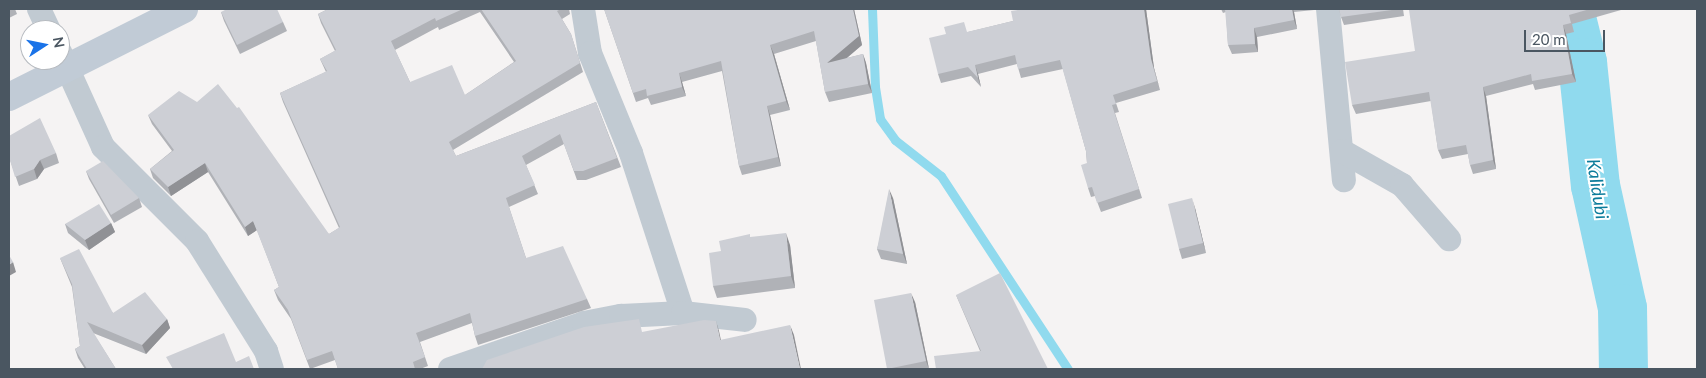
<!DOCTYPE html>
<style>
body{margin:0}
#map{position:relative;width:1706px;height:378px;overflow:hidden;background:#f5f3f3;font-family:Lato,sans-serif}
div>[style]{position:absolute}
.stream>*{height:9px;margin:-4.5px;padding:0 4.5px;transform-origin:4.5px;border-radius:4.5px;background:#90daee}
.river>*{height:49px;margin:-24.5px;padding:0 24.5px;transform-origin:24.5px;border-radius:24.5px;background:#90daee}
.street>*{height:24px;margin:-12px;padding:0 12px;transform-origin:12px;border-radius:12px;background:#c1cad2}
.secondary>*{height:28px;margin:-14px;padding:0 14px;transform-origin:14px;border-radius:14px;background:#c1cbd6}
.wall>*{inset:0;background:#b0b2b7}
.shaded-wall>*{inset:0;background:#909195}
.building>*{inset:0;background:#cdcfd5}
span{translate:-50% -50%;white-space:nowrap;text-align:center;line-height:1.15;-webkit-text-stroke:4px #fff;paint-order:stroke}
.water-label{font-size:18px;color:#0c7c9b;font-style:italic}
.frame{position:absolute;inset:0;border:10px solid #4a5661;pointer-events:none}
.north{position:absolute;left:20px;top:20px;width:50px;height:50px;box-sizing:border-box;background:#fff;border:1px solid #b7bbc0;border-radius:50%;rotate:79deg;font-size:14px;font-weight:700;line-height:20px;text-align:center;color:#4a5661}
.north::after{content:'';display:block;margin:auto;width:18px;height:22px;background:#1a73e8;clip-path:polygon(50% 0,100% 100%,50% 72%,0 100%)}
.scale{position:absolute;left:1524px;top:30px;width:81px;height:22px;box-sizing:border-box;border:2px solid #4a5661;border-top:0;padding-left:6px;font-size:15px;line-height:18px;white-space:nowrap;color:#4a5661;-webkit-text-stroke:4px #fff;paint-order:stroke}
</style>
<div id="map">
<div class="stream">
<i style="left:872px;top:9px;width:78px;rotate:87.8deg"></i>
<i style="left:875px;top:87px;width:32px;rotate:81deg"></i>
<i style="left:880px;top:119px;width:26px;rotate:54deg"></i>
<i style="left:895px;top:140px;width:58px;rotate:38deg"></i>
<i style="left:941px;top:176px;width:231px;rotate:56.7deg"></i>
</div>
<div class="river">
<i style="left:1569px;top:9px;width:55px;rotate:76.2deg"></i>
<i style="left:1582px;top:62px;width:124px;rotate:84deg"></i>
<i style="left:1595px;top:185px;width:126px;rotate:77.6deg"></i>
<i style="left:1622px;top:308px;width:61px;rotate:89.1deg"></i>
</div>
<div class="street">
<i style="left:39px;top:9px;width:23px;rotate:65deg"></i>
<i style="left:583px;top:9px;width:45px;rotate:81deg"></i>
<i style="left:590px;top:53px;width:108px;rotate:67.7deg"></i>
<i style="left:631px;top:153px;width:168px;rotate:72deg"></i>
<i style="left:1328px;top:9px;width:172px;rotate:84.7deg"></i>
<i style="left:60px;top:52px;width:104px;rotate:65.6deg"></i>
<i style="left:103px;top:147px;width:133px;rotate:45deg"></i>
<i style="left:197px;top:241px;width:130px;rotate:57.9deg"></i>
<i style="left:266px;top:351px;width:19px;rotate:72deg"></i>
<i style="left:1342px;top:151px;width:69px;rotate:29.5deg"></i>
<i style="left:1402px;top:185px;width:72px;rotate:49deg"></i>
<i style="left:450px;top:369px;width:142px;rotate:-18.9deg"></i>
<i style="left:584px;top:323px;width:38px;rotate:-11deg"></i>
<i style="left:621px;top:316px;width:62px;rotate:-2.8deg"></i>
<i style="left:683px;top:313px;width:62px;rotate:6.4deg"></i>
</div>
<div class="secondary">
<i style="left:9px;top:97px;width:196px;rotate:-26.7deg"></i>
</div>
<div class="wall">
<i style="clip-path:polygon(9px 9px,15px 9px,17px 14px,9px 18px)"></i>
<i style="clip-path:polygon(evenodd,328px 9px,569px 9px,570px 14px,562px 19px,571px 34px,583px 72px,453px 150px,456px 156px,596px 102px,621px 167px,586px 180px,577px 180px,564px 144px,526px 165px,538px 194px,509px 207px,526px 258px,587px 299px,591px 308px,478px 345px,475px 336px,472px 323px,420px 342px,428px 366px,420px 369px,338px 369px,335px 360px,310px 369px,291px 319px,278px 300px,274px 290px,279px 287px,257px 230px,248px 236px,208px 172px,171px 196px,153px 178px,150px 169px,172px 151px,152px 124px,148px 115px,329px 234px,339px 228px,283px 102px,280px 93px,326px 72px,320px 59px,335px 51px,321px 23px,318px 14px,328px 9px,480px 12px,514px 62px,465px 95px,410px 82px,395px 50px,438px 27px,439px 30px,480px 12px)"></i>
<i style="clip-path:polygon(604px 9px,854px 9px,862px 45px,847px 58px,863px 54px,866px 63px,872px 93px,829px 102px,825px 92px,816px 41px,774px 54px,790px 110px,770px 115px,781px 166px,742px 175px,739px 166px,722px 71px,682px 82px,686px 96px,651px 105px,648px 98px,636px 102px)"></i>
<i style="clip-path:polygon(1022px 9px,1146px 9px,1154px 68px,1160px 90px,1116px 103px,1119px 112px,1115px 113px,1142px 198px,1101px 212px,1095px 196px,1091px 197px,1088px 188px,1087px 163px,1086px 151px,1063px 69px,1021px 78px,1017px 64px,978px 74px,981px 87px,971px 76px,941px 83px,938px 74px,968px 32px,1013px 21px)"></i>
<i style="clip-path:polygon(1221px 9px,1315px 9px,1314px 10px,1294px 12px,1297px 29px,1257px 37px,1258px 52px,1232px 54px,1228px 45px,1226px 12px,1223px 13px)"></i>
<i style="clip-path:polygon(1339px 9px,1403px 9px,1404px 16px,1344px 25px,1341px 17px)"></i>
<i style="clip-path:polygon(1423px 9px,1621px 9px,1621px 10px,1572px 24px,1574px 32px,1566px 34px,1576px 82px,1535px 90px,1533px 84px,1486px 96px,1496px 169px,1473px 174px,1470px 165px,1468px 154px,1442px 159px,1438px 150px,1431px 101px,1356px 114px,1352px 105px,1415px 51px)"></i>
<i style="clip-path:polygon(221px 12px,283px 22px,287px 31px,240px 54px,224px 21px)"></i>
<i style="clip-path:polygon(56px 153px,59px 163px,44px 169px,37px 179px,19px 186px,9px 157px)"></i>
<i style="clip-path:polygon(86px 171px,139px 198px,142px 207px,114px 223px,89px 179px)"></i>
<i style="clip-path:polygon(893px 198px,907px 264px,881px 259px,877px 249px)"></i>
<i style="clip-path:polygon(1195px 208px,1206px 253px,1182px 259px,1179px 249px)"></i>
<i style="clip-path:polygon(111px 223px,115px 232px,89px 250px,68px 233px,65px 224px)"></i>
<i style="clip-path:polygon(751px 237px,790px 245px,795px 288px,717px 298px,713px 286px,721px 251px)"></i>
<i style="clip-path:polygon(60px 258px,113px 313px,167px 319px,170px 328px,146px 354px,93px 333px,116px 369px,85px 369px,78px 358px,75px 349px,80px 346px,72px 287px)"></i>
<i style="clip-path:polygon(956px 295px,1048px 369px,980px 351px)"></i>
<i style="clip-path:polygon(915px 302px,929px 369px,887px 369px)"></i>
</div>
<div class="shaded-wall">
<i style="clip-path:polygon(853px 9px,854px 9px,862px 45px,830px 72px,827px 63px)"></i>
<i style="clip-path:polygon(1144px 9px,1146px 9px,1154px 68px,1160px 90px,1151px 59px)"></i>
<i style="clip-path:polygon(1292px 9px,1293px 9px,1294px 12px,1297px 29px,1294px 20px)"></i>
<i style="clip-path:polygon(1563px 25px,1566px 34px,1576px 82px,1572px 74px)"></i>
<i style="clip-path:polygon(1254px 28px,1257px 37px,1258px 52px,1255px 44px)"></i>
<i style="clip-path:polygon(770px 45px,774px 54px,790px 110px,786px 101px)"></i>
<i style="clip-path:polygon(863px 54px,866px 63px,872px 93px,868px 84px)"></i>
<i style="clip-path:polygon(975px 65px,978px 74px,981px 87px,978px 78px)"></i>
<i style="clip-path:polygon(679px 73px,682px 82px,686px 96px,682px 87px)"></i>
<i style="clip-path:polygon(1483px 87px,1486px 96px,1496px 169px,1493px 160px)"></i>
<i style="clip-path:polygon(767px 106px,770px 115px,781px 166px,778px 157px)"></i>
<i style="clip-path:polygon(40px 160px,44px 169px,37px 179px,34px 169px)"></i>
<i style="clip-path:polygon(205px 163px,208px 172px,171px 196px,168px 187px)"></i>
<i style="clip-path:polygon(889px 189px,893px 198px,907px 264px,903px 254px)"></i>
<i style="clip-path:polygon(1192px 198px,1195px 208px,1206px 253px,1203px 243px)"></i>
<i style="clip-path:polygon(253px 221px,257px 230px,248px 236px,245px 227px)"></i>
<i style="clip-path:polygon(111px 223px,115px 232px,89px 250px,85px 240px)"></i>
<i style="clip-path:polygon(786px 233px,790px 245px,795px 288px,791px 276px)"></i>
<i style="clip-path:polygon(13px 262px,16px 272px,9px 276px,9px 265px)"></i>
<i style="clip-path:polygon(911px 293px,915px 302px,929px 369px,926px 361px)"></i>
<i style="clip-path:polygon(167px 319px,170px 328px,146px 354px,142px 345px)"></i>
<i style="clip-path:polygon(716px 321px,719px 331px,723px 350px,720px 340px)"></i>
<i style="clip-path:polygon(790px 325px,794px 335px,801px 369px,800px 369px)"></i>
</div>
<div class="building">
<i style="clip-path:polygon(227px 9px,277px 9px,283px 22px,237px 45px,221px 12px)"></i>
<i style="clip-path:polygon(328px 9px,463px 9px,436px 21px,435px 18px,391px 41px,410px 82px,452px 65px,465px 95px,516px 61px,481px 9px,561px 9px,557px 11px,571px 34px,580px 63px,449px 142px,456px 156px,596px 102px,617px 158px,583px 171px,574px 171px,560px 134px,522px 156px,535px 185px,506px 198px,526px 258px,563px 246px,587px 299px,475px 336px,470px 313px,416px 333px,425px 357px,413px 362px,415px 369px,338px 369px,332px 351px,307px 360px,288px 310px,274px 290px,279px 287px,253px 221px,245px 227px,205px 163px,168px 187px,150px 169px,174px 150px,148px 115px,179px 91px,197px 102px,218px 84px,237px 108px,239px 107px,329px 234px,340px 227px,280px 93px,327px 71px,320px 59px,336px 50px,318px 14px)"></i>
<i style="clip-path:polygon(604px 9px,853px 9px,859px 36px,827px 63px,863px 54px,868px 84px,825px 92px,814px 31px,770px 45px,786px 101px,767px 106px,778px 157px,739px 166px,721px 61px,679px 73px,682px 87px,647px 96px,646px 89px,633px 93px)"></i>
<i style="clip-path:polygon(1025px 9px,1144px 9px,1151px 59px,1157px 81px,1113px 95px,1116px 104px,1112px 105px,1139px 189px,1097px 203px,1092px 187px,1088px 188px,1081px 165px,1087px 163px,1086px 151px,1060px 60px,1018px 69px,1015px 55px,975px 65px,978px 78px,968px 67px,938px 74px,929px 38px,946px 34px,944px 27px,964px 22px,967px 32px,1013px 21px,1011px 11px)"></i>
<i style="clip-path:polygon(1225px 9px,1292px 9px,1294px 20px,1254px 28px,1255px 44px,1228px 45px)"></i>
<i style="clip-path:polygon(1339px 9px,1399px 9px,1341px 17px)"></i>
<i style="clip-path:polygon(1423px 9px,1590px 9px,1569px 15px,1571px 23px,1563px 25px,1572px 74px,1532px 81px,1531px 74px,1483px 87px,1493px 160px,1470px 165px,1466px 145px,1438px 150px,1429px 92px,1352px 105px,1345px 62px,1415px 51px,1409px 10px)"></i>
<i style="clip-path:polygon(40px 118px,56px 153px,40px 160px,34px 169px,15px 177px,9px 157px,9px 136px)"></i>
<i style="clip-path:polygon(103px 161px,139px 198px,111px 215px,86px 171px)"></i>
<i style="clip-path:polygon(889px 189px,903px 254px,877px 249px)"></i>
<i style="clip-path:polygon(1192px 198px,1203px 243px,1179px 249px,1168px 204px)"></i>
<i style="clip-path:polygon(99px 204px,111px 223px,85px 240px,65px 224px)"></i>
<i style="clip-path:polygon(786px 233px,791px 276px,713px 286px,709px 253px,721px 251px,719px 241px,750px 234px,750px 237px)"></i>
<i style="clip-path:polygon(79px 249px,113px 313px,145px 292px,167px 319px,142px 345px,87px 322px,116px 369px,87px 369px,75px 349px,80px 346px,72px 284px,60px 258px)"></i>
<i style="clip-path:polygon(9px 255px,13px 262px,9px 265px)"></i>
<i style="clip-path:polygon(1000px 273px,1048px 369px,936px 369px,934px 356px,981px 351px,956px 295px)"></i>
<i style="clip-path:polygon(911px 293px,926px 361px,887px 369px,874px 300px)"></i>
<i style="clip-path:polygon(639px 319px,642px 332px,704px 320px,716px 321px,720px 340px,790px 325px,800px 369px,482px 369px,487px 360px,584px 327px)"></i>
<i style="clip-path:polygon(224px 333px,236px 362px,249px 356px,254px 369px,173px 369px,166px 357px)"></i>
</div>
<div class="water-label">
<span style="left:1598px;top:189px;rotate:81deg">Kalidubi</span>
</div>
<div class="frame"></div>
<div class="north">N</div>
<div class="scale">20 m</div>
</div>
